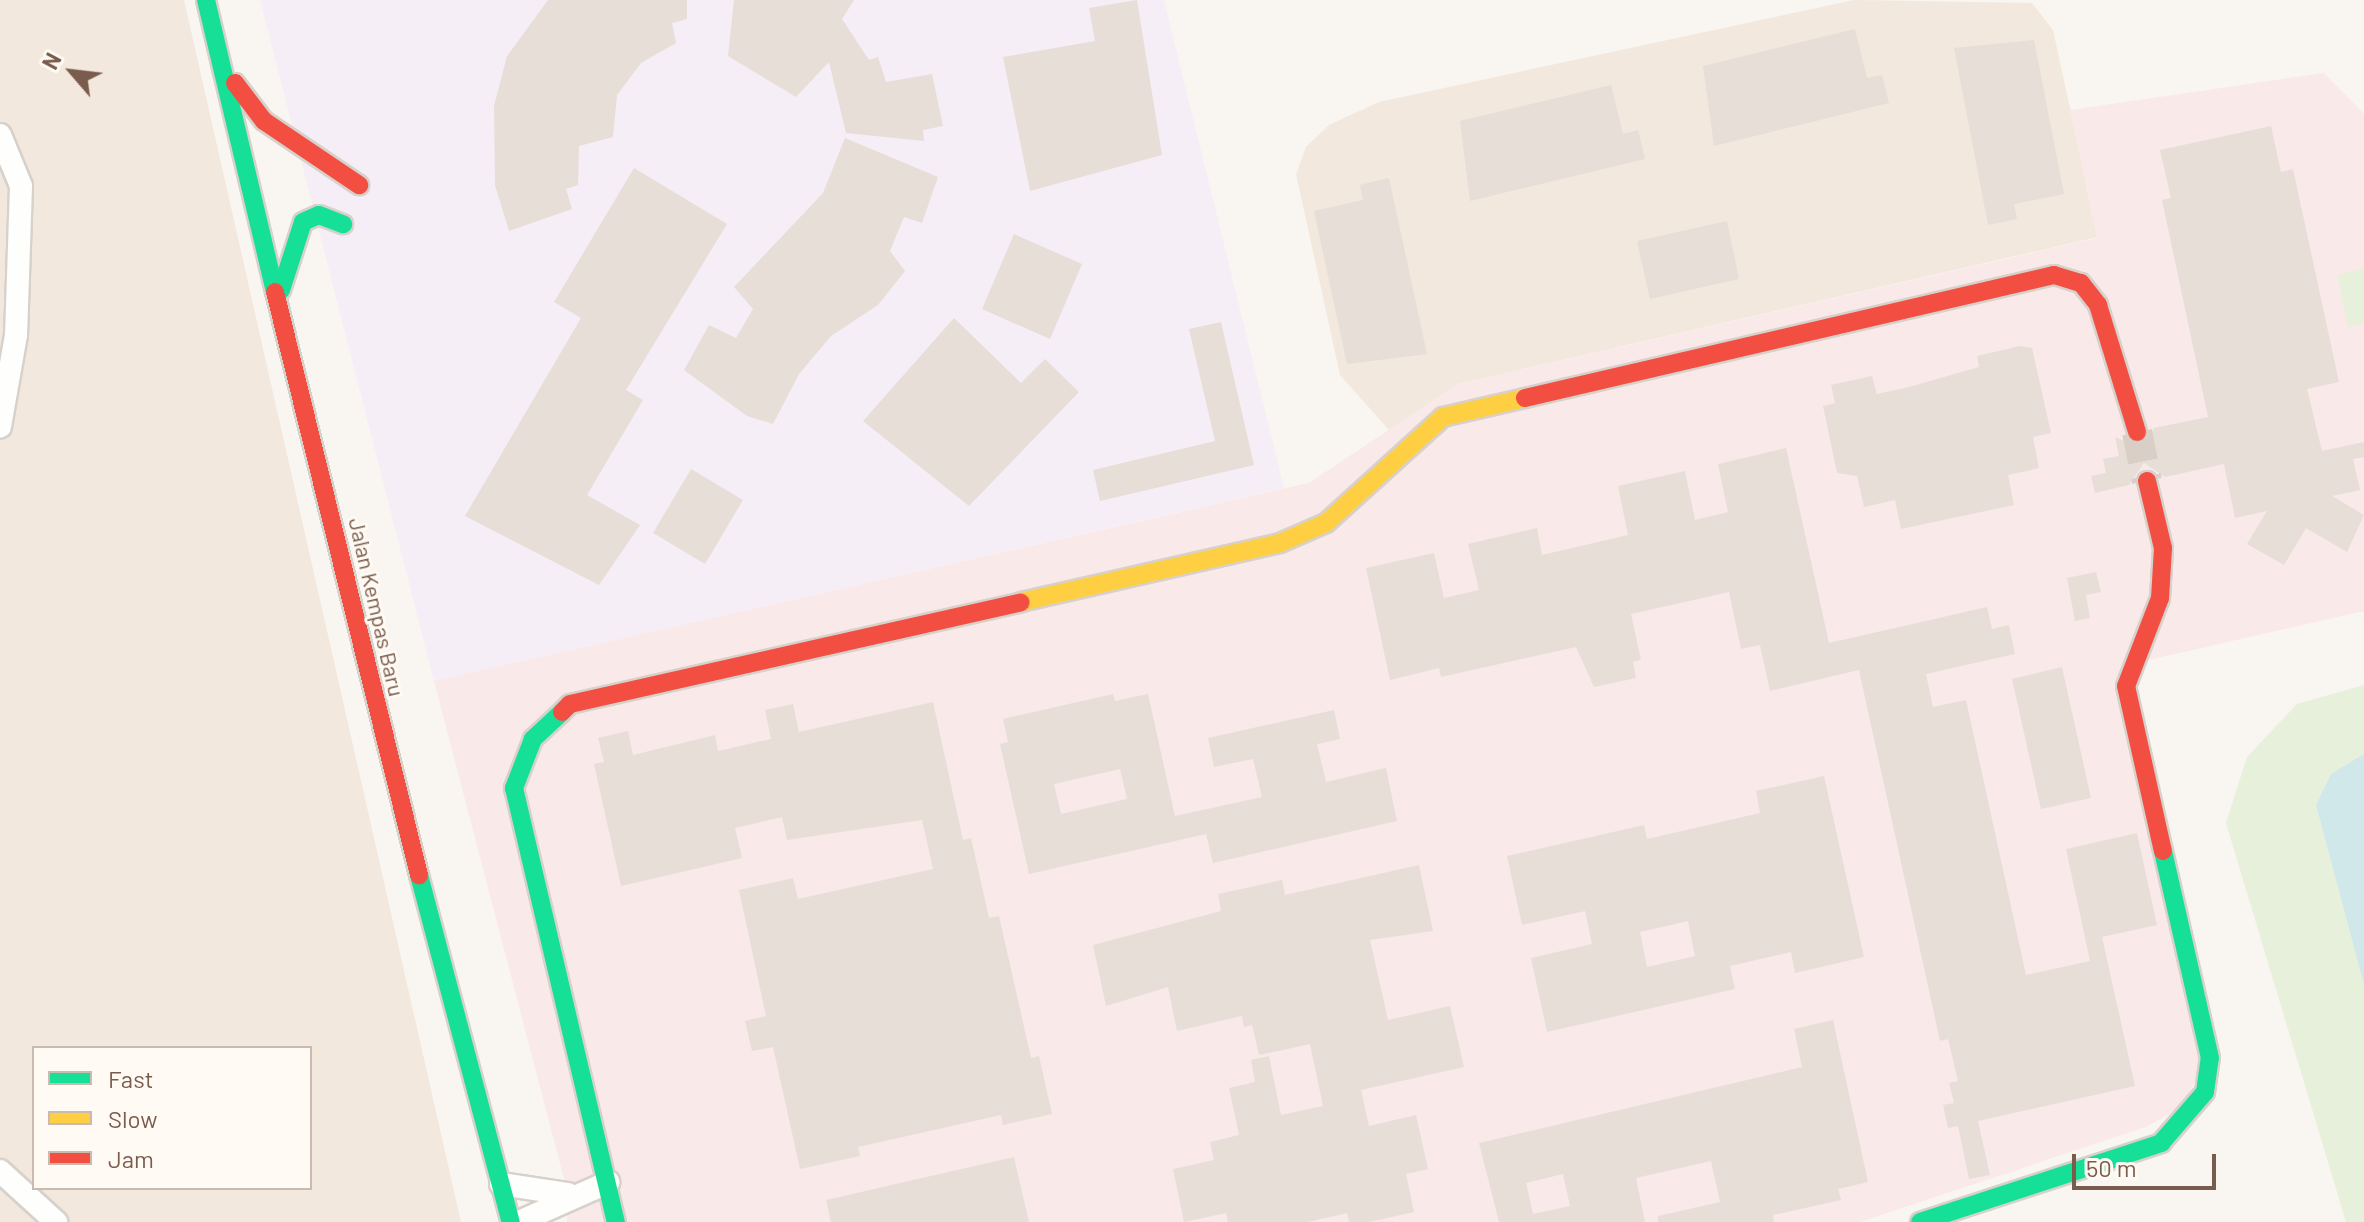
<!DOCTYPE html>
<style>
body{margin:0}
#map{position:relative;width:2364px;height:1222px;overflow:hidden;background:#f9f5f0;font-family:Barlow,sans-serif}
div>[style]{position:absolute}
.residential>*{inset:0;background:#f2e8de}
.education>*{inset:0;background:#f6eef6}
.medical>*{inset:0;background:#fae9e9}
.green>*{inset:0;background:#e7f0db}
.water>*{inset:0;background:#d0e8ea}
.building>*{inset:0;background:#e6ded7}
.secondary-tunnel>*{height:30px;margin-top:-15px;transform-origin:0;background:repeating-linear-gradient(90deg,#d9cfc7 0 30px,transparent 0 45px)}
.roads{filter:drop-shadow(2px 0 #d7d1cb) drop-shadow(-2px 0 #d7d1cb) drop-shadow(0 2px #d7d1cb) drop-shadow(0 -2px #d7d1cb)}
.street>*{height:22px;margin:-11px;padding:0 11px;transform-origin:11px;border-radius:11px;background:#fefefd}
.fast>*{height:18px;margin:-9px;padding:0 9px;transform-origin:9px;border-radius:9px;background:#16e098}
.slow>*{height:18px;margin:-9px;padding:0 9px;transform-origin:9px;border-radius:9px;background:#ffcf43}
.jam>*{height:18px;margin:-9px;padding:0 9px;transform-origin:9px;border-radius:9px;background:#f24e42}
span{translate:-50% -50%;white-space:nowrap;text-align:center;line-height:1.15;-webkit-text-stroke:6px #fffaf3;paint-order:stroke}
.street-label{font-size:22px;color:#7a5c4d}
.legend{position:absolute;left:32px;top:1046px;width:280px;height:144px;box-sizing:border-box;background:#fffaf3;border:2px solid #cabbb1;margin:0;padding:10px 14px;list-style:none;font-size:24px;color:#7a5c4d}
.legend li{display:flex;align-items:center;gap:16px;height:40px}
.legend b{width:40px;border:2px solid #cabbb1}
.north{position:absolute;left:32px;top:32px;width:80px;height:80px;-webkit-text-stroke:6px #fffaf3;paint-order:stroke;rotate:298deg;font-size:22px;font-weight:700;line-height:32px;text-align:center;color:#7a5c4d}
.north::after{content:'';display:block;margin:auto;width:28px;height:36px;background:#7a5c4d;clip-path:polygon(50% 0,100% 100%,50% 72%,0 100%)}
.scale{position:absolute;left:2072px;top:1154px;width:144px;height:36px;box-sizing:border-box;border:4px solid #7a5c4d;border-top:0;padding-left:10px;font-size:24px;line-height:28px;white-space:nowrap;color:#7a5c4d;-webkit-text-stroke:6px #fffaf3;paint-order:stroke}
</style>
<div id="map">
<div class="residential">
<i style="clip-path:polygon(evenodd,0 0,184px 0,461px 1222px,0 1222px,0 0,34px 1048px,310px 1048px,310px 1188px,34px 1188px,34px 1048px)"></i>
<i style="clip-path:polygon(1854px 0,2032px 3px,2053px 30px,2098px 237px,1458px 384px,1389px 430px,1340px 375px,1296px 174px,1306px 147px,1329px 125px,1379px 102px)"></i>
</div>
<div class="education">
<i style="clip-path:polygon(260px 0,1164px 0,1284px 488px,434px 681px)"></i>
</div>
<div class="medical">
<i style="clip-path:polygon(2324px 73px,2364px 114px,2364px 611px,2131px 664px,2203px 1066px,2181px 1108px,2146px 1127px,1860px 1222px,567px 1222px,568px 1194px,434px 681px,1309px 483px,1458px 384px,2097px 238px,2070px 110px)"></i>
</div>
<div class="green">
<i style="clip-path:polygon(2364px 268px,2364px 323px,2348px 327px,2337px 275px)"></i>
<i style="clip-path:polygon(2364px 685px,2364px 754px,2316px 805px,2364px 985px,2364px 1222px,2346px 1222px,2226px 823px,2247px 757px,2297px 704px)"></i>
</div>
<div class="water">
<i style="clip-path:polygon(2364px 754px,2364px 985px,2316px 805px,2331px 774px)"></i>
</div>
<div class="building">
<i style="clip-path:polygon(548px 0,687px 0,687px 19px,672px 23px,676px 43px,641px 63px,617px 95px,613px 137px,579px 146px,578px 185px,566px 189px,572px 209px,509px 231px,495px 185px,494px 106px,507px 56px)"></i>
<i style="clip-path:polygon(734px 0,854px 0,842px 19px,869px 60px,878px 57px,886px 82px,932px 74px,943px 126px,923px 130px,924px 141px,846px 133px,829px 62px,796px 97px,728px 56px)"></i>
<i style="clip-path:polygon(1137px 0,1162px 155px,1030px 191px,1003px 57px,1095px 41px,1089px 8px)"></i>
<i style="clip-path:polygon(1855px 29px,1867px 78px,1882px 75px,1889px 103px,1714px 146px,1703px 66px)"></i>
<i style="clip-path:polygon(2034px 40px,2064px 194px,2014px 204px,2017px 219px,1988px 225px,1954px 48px)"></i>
<i style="clip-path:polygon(1611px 85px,1623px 134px,1638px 130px,1645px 159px,1470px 201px,1460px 121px)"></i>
<i style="clip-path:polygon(2271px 126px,2281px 172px,2293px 169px,2339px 382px,2307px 389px,2322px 451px,2364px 442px,2364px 457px,2353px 459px,2360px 490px,2332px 496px,2364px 515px,2347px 552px,2306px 528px,2284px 565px,2247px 544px,2267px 511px,2235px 518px,2224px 464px,2165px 477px,2144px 463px,2129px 485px,2095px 493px,2091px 476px,2106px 473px,2103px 459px,2119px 456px,2115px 437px,2142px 449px,2154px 428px,2208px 417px,2162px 200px,2171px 198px,2160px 150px)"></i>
<i style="clip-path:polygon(845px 138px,938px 177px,922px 223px,904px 217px,890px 251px,905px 271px,878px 305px,831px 336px,799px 374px,773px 424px,747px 416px,684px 370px,709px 325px,736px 338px,753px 309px,734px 287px,823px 193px)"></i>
<i style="clip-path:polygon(634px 168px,727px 224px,626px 390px,643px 400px,587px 495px,640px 525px,599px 585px,465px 516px,581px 318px,554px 302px)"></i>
<i style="clip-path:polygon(1389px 178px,1427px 354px,1347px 364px,1314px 211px,1363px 200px,1360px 185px)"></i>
<i style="clip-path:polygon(1727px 221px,1739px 279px,1650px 299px,1637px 241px)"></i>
<i style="clip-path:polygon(1014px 234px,1082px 264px,1050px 339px,982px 309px)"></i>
<i style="clip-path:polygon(954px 318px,1021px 383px,1045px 359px,1079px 392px,969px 506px,863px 421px)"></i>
<i style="clip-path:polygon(1221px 322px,1254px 465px,1100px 501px,1093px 470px,1215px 441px,1189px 329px)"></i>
<i style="clip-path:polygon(2020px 346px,2032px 348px,2051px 433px,2033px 437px,2039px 468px,2008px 475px,2014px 505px,1901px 529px,1895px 500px,1864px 507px,1857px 476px,1837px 473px,1823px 406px,1835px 403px,1831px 385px,1872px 376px,1877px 394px,1909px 387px,1979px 367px,1977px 356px)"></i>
<i style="clip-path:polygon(1786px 448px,1829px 643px,1987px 607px,1992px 629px,2009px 625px,2015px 654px,1926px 674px,1933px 707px,1966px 700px,2026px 975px,2090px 961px,2066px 849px,2137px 833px,2157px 925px,2102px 937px,2135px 1086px,1978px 1121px,1990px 1175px,1969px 1179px,1958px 1126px,1948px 1128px,1943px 1105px,1954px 1103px,1949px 1083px,1958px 1081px,1948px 1039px,1940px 1041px,1859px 670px,1770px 691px,1760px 645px,1741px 649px,1729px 592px,1631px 614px,1641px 660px,1633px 662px,1636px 678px,1594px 687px,1576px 647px,1441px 677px,1439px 668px,1390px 680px,1366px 568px,1434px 553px,1444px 598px,1479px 590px,1468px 544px,1537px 528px,1542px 555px,1628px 535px,1618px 486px,1685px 471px,1695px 520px,1728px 512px,1718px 464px)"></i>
<i style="clip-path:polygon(691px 469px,743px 500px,705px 564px,653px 533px)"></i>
<i style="clip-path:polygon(2096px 572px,2101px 592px,2086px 595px,2090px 618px,2075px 621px,2067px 578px)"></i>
<i style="clip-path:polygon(2062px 667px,2091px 798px,2041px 809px,2012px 679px)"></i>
<i style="clip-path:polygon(evenodd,1113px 694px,1115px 701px,1148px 694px,1175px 816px,1262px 797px,1253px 759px,1214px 767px,1208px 738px,1334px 710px,1340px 739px,1317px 744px,1326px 782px,1386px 768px,1397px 821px,1213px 863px,1206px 834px,1029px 874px,1000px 744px,1008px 742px,1003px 719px,1113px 694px,1120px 769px,1127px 799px,1061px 814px,1054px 784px,1120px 769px)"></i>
<i style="clip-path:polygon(933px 702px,963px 840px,971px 838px,989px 918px,999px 916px,1031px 1058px,1039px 1056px,1052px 1114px,1003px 1125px,1001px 1115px,858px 1147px,860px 1156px,800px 1169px,773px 1047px,752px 1051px,745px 1021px,766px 1016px,739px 890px,793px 878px,798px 899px,933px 869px,922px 820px,787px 840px,782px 817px,735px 828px,742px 858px,621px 886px,594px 764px,604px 762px,598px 738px,628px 731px,633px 755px,715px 735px,718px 751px,771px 739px,765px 710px,793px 704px,799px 732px)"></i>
<i style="clip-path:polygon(evenodd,1824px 776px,1864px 957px,1795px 973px,1791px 952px,1730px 966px,1735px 989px,1547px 1032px,1531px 958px,1592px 944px,1585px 911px,1522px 925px,1507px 856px,1644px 825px,1647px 839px,1760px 813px,1756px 791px,1824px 776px,1688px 921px,1695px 956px,1647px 967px,1640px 932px,1688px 921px)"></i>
<i style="clip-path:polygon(1419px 865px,1433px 931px,1370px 940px,1388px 1020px,1450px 1006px,1464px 1067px,1361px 1090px,1369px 1126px,1416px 1115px,1428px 1169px,1406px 1174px,1414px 1212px,1369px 1222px,1349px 1222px,1347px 1213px,1308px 1222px,1228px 1222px,1226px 1213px,1184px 1222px,1173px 1169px,1214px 1160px,1210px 1142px,1239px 1135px,1229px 1088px,1255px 1082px,1251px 1060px,1269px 1056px,1281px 1115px,1323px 1106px,1310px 1044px,1259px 1055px,1252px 1025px,1244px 1027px,1242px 1016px,1177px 1031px,1168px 987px,1106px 1006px,1093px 945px,1221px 911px,1218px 894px,1282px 880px,1285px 895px)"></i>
<i style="clip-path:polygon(evenodd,1833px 1020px,1868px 1182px,1838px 1189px,1841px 1200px,1773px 1215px,1774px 1222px,1658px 1222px,1658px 1216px,1720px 1202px,1711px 1161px,1636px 1178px,1645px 1222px,1499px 1222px,1479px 1143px,1802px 1067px,1794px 1029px,1833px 1020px,1563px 1174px,1570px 1206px,1533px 1214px,1526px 1183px,1563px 1174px)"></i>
<i style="clip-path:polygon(1014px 1157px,1029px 1222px,831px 1222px,826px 1200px)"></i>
</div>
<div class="secondary-tunnel">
<i style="left:2137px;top:432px;width:50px;rotate:78.5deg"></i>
</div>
<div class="roads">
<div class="street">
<i style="left:0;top:135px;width:55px;rotate:67.6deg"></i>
<i style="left:21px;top:186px;width:149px;rotate:91.9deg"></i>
<i style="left:16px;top:335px;width:93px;rotate:99.9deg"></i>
<i style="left:0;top:1171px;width:76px;rotate:42.3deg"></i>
<i style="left:501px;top:1184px;width:68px;rotate:8.5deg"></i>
<i style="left:519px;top:1222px;width:98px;rotate:-24deg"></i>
</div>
<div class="fast">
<i style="left:206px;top:0;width:300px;rotate:76.7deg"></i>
<i style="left:281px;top:290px;width:71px;rotate:-72.1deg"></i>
<i style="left:303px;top:222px;width:17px;rotate:-24deg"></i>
<i style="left:319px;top:215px;width:26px;rotate:21deg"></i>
<i style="left:562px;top:712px;width:40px;rotate:137deg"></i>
<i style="left:533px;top:739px;width:53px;rotate:111.2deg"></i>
<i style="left:514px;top:788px;width:446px;rotate:76.8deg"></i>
<i style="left:419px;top:875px;width:359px;rotate:75.2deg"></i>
<i style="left:1920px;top:1222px;width:254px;rotate:-18.1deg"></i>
<i style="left:2161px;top:1143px;width:67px;rotate:-49.2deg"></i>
<i style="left:2205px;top:1092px;width:34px;rotate:-82deg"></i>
<i style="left:2210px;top:1058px;width:212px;rotate:-102.8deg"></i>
</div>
<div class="slow">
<i style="left:1021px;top:602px;width:266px;rotate:-12.8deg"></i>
<i style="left:1280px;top:543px;width:50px;rotate:-23.5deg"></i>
<i style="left:1326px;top:523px;width:158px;rotate:-42.2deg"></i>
<i style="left:1443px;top:417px;width:84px;rotate:-13deg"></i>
</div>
<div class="jam">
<i style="left:235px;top:83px;width:48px;rotate:52.7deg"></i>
<i style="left:264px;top:121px;width:115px;rotate:34deg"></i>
<i style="left:275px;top:292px;width:601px;rotate:76.13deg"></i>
<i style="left:1525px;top:398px;width:543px;rotate:-13.09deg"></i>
<i style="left:2054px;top:275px;width:28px;rotate:17deg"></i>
<i style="left:2081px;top:283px;width:28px;rotate:52deg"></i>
<i style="left:2098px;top:305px;width:133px;rotate:72.9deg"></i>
<i style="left:2147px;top:481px;width:69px;rotate:76.6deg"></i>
<i style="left:2163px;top:548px;width:50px;rotate:93.4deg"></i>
<i style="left:2160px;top:598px;width:94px;rotate:111.1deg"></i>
<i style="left:2126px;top:686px;width:169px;rotate:77.4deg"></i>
<i style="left:562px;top:712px;width:11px;rotate:-45deg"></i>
<i style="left:570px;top:704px;width:462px;rotate:-12.7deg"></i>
</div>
</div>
<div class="street-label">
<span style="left:377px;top:607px;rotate:77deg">Jalan Kempas Baru</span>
</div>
<ul class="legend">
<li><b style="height:10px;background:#16e098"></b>Fast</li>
<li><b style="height:10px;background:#ffcf43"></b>Slow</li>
<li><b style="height:10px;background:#f24e42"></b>Jam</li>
</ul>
<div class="north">N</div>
<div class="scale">50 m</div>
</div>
